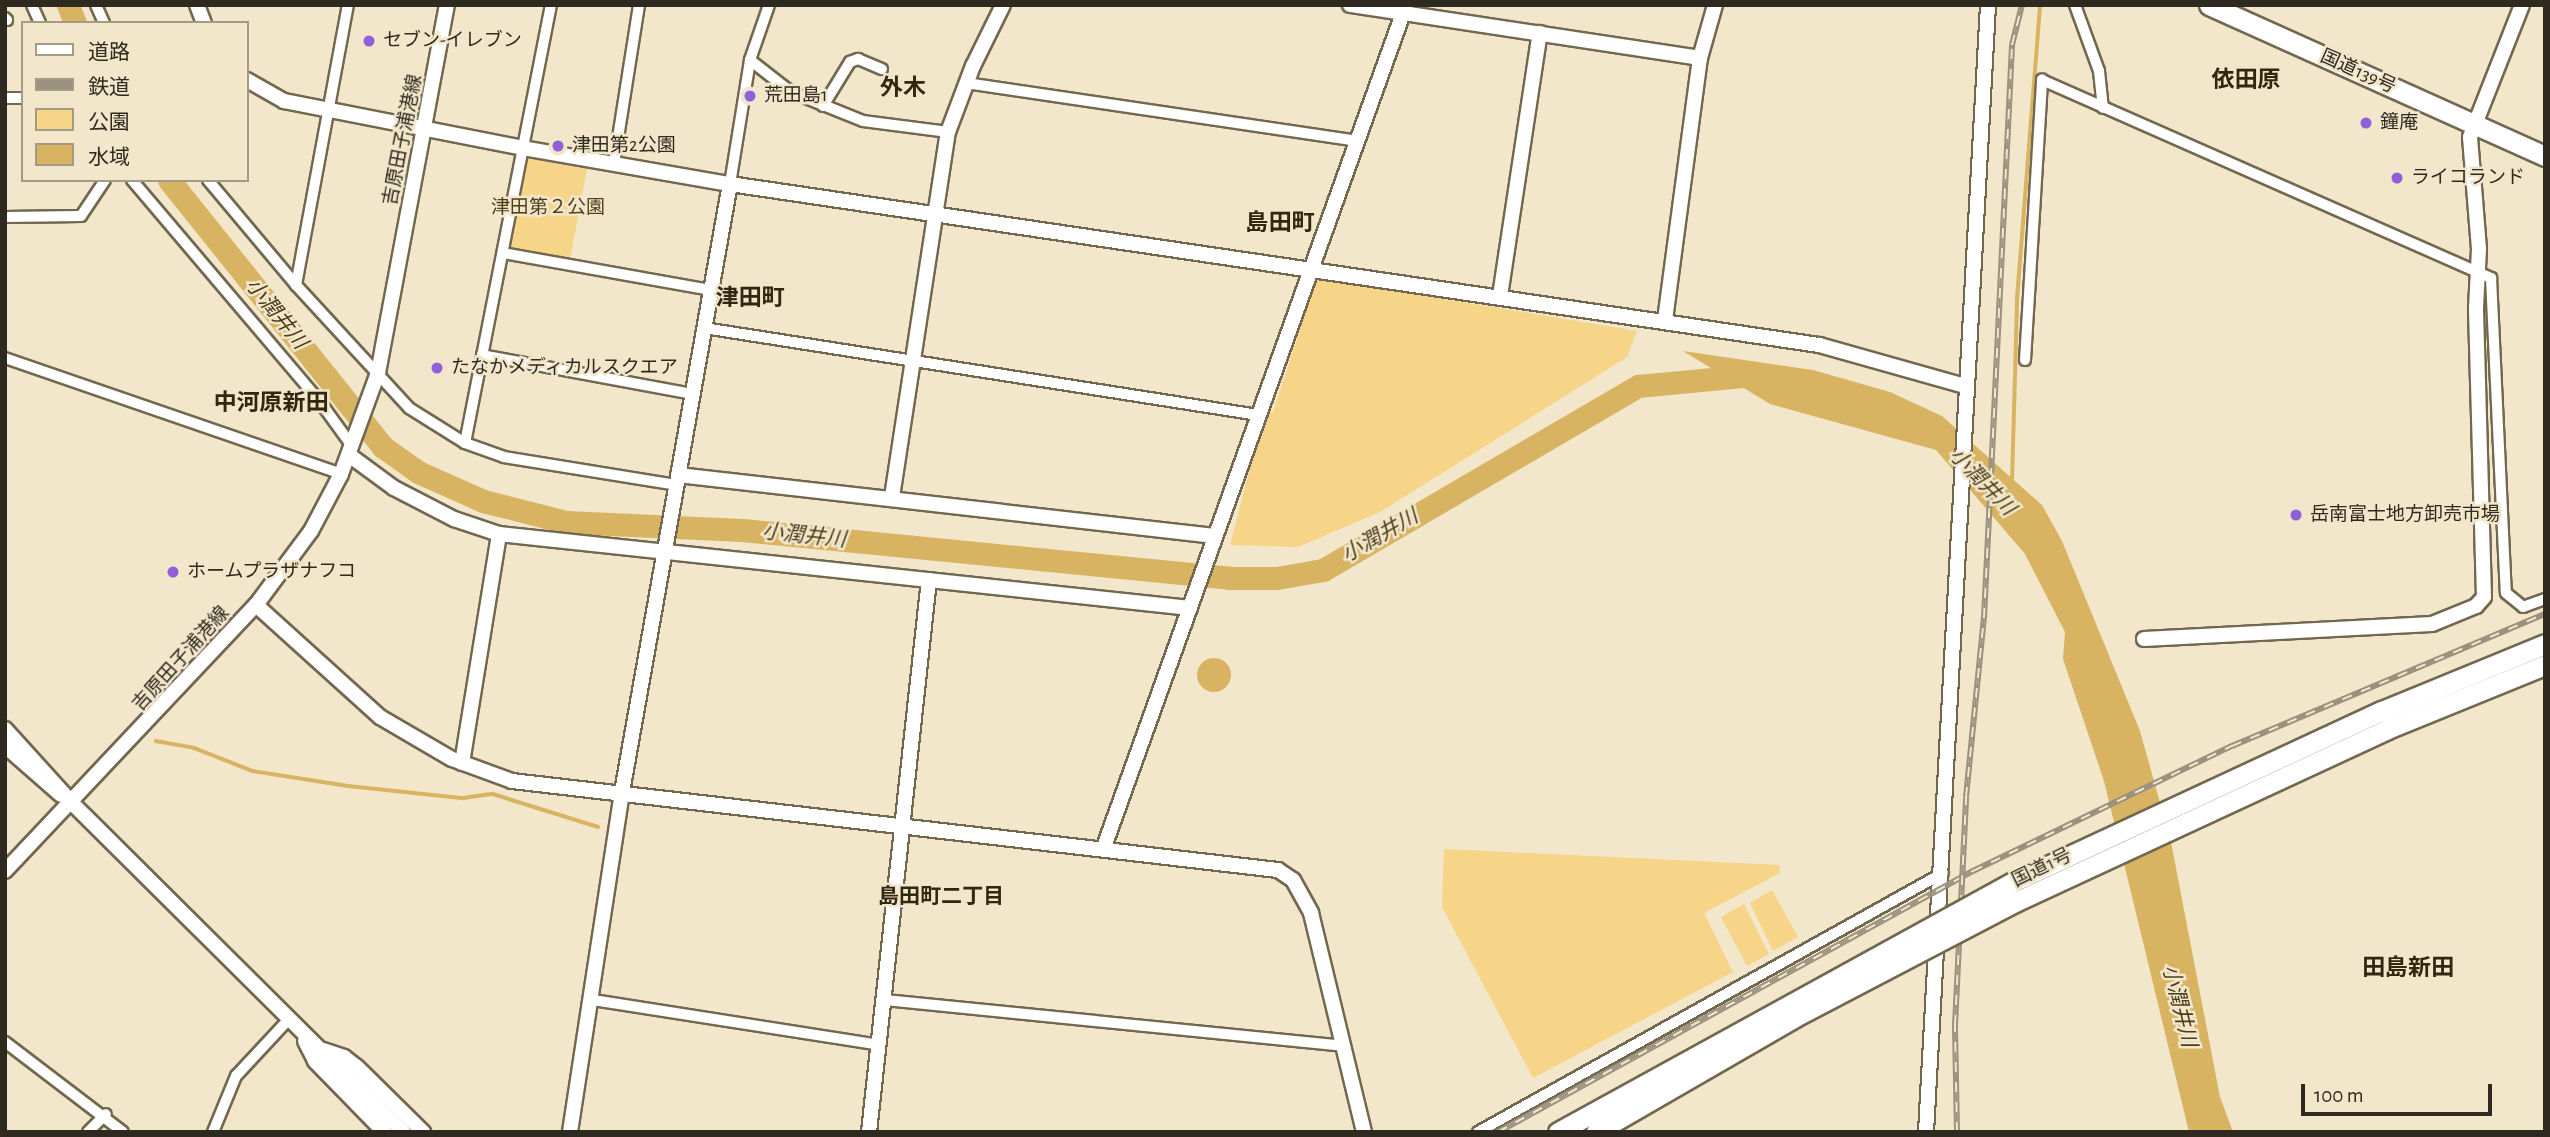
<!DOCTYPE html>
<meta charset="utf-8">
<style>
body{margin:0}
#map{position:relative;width:2550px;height:1137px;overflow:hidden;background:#f2e6cb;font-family:"Alegreya Sans","Noto Sans JP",sans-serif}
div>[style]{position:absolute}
.green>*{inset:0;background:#f6d488}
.water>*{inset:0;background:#d8b462}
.round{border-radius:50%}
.stream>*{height:3.5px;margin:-1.75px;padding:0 1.75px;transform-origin:1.75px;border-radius:1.75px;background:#d8b462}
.river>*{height:23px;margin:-11.5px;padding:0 11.5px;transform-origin:11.5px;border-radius:11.5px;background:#d8b462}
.roads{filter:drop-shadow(2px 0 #72674f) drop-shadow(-2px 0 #72674f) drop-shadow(0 2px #72674f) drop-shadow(0 -2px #72674f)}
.street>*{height:10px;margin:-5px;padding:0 5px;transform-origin:5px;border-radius:5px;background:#fff}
.secondary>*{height:14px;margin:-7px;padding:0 7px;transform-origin:7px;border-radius:7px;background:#fff}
.highway>*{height:19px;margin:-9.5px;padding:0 9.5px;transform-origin:9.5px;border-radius:9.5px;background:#fff}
.rail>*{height:6px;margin-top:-3px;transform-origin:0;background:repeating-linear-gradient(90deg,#f2e6cb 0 10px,#9a917e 0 20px);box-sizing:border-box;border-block:2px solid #9a917e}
.bridges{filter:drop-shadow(2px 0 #72674f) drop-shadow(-2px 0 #72674f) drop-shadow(0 2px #72674f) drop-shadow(0 -2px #72674f)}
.highway-bridge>*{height:19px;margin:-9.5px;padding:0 9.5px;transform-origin:9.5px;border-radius:9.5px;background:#fff}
.dots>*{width:19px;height:19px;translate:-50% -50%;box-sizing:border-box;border:4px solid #f2e6cb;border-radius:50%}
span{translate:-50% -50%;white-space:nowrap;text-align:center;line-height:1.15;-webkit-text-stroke:5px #f2e6cb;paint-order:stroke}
.poi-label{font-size:19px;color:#2f2a20}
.left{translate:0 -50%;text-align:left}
.street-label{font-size:19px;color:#2f2a20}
.park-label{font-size:19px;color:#4e3f1c}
.water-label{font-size:21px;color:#4b3c18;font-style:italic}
.neighbourhood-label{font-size:21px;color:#322812;font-weight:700}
.quarter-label{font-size:23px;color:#322812;font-weight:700}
.frame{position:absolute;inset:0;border:7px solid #2f2a20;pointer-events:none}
.legend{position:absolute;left:21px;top:21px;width:228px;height:161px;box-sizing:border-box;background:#f2e6cb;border:2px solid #a49b87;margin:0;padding:9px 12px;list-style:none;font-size:21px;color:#2f2a20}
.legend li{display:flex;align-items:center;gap:14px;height:35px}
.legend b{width:35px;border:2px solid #a49b87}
.scale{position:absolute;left:2301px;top:1084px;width:191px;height:32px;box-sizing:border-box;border:4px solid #2f2a20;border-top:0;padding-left:9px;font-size:21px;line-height:24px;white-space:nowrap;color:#2f2a20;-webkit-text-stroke:5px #f2e6cb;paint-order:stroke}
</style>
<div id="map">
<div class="green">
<i style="clip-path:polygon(525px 158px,587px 169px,570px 259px,508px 247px)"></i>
<i style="clip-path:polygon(1317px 278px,1637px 331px,1627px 357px,1380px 512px,1298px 547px,1230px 545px,1264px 414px,1273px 412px)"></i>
<i style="clip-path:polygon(1444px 849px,1779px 865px,1780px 873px,1704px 913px,1733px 972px,1533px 1078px,1442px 907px)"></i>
<i style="clip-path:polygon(1772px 890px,1798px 937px,1773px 951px,1750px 903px)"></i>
<i style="clip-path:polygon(1744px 904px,1769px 954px,1747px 966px,1721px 917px)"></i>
</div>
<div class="water">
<i style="clip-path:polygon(1683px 351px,1813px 370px,1890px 392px,1942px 416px,2042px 505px,2062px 541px,2140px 731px,2171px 842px,2220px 1097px,2233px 1132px,2189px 1132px,2104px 781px,2063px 659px,2065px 632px,2025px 554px,1936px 450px,1770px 404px)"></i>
<i class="round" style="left:1197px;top:658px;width:34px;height:34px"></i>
</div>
<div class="stream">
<i style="left:2012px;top:482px;width:183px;rotate:-88.4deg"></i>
<i style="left:2017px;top:299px;width:295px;rotate:-85.5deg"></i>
<i style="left:156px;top:741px;width:39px;rotate:10deg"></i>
<i style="left:194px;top:748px;width:63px;rotate:21.3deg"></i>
<i style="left:253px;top:771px;width:96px;rotate:9deg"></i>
<i style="left:348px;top:786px;width:116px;rotate:6deg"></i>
<i style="left:463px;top:798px;width:30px;rotate:-8deg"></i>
<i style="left:493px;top:794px;width:110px;rotate:17.4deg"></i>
</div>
<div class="river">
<i style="left:68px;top:5px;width:19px;rotate:69deg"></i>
<i style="left:169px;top:180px;width:342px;rotate:51.3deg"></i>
<i style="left:383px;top:447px;width:43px;rotate:35.5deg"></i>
<i style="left:418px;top:472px;width:71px;rotate:24deg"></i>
<i style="left:483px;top:501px;width:86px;rotate:14.2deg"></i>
<i style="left:566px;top:522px;width:176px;rotate:2.6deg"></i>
<i style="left:742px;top:530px;width:490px;rotate:5.6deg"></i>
<i style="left:1230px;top:578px;width:47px"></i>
<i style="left:1277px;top:578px;width:47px;rotate:-9.9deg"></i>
<i style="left:1323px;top:570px;width:365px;rotate:-30.3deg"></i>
<i style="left:1638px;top:386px;width:118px;rotate:-5.4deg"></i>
</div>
<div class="roads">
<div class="street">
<i style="left:32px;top:5px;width:20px;rotate:66deg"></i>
<i style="left:96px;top:5px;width:20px;rotate:66deg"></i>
<i style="left:2075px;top:5px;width:70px;rotate:70deg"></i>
<i style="left:2099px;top:71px;width:37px;rotate:84deg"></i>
<i style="left:5px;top:18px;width:3px;rotate:45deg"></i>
<i style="left:750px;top:60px;width:52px;rotate:38deg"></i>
<i style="left:791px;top:92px;width:78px;rotate:21.9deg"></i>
<i style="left:863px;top:121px;width:86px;rotate:7.4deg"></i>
<i style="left:966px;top:83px;width:395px;rotate:8.4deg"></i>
<i style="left:5px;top:98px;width:18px"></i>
<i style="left:823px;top:106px;width:52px;rotate:-58.5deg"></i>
<i style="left:850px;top:62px;width:9px;rotate:-21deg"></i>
<i style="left:858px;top:59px;width:26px;rotate:23deg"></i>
<i style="left:614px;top:163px;width:160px;rotate:-81deg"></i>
<i style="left:132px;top:180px;width:287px;rotate:49.7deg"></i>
<i style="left:318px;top:399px;width:58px;rotate:54.1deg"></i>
<i style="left:208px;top:180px;width:137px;rotate:50deg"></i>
<i style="left:296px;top:285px;width:167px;rotate:47.4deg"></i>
<i style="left:409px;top:408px;width:66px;rotate:32deg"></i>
<i style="left:465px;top:443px;width:41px;rotate:19.7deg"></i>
<i style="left:504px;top:457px;width:174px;rotate:9.2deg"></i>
<i style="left:730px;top:184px;width:126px;rotate:-80.8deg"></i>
<i style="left:750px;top:60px;width:58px;rotate:-70.9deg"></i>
<i style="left:5px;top:217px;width:76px;rotate:-0.8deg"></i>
<i style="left:81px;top:216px;width:43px;rotate:-56.3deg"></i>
<i style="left:503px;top:253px;width:211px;rotate:10.1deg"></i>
<i style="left:296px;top:285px;width:285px;rotate:-79.5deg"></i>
<i style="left:704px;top:328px;width:561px;rotate:8.92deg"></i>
<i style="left:482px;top:355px;width:214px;rotate:10.5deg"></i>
<i style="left:5px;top:358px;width:355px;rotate:19deg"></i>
<i style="left:2025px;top:360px;width:281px;rotate:-86.5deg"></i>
<i style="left:2042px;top:80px;width:491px;rotate:23.8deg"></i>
<i style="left:2491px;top:278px;width:315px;rotate:87.3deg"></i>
<i style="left:2506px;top:593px;width:22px;rotate:39deg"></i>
<i style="left:2523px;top:607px;width:23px;rotate:-20deg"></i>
<i style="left:465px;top:443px;width:446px;rotate:-78.9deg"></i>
<i style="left:593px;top:1000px;width:290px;rotate:8.9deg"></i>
<i style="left:885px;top:1000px;width:460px;rotate:5.7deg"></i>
<i style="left:5px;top:1042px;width:148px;rotate:37.3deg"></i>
<i style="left:88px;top:1132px;width:25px;rotate:-45deg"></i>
<i style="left:213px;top:1132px;width:61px;rotate:-67.7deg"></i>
<i style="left:236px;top:1076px;width:76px;rotate:-47.1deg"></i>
<i style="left:1478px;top:1132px;width:532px;rotate:-29.12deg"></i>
</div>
<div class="secondary">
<i style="left:197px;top:5px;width:19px;rotate:69deg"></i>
<i style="left:1350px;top:5px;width:354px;rotate:8.6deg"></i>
<i style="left:247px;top:80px;width:43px;rotate:29.6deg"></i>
<i style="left:284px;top:101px;width:244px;rotate:11.1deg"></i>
<i style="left:523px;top:148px;width:210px;rotate:9.9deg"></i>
<i style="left:730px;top:184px;width:1101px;rotate:8.41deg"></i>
<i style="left:1819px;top:345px;width:152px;rotate:15.7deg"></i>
<i style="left:1500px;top:296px;width:266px;rotate:-81.4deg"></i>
<i style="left:1665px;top:320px;width:264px;rotate:-82.4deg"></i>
<i style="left:1700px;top:58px;width:55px;rotate:-74.2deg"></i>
<i style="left:349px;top:455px;width:56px;rotate:36.3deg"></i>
<i style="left:394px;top:488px;width:68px;rotate:27.3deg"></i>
<i style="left:454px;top:519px;width:47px;rotate:18.4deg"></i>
<i style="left:499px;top:534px;width:695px;rotate:6.11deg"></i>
<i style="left:678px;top:475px;width:540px;rotate:6.48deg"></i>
<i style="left:892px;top:497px;width:369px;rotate:-81.3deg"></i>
<i style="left:948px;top:132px;width:71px;rotate:-69.3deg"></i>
<i style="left:973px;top:66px;width:68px;rotate:-63.8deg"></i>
<i style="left:256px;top:605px;width:167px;rotate:42.1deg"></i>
<i style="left:380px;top:717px;width:83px;rotate:30.3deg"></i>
<i style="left:452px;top:759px;width:64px;rotate:20.1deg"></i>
<i style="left:512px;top:781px;width:771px;rotate:6.63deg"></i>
<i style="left:1278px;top:870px;width:18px;rotate:34deg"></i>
<i style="left:1293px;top:880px;width:38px;rotate:61deg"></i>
<i style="left:1311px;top:913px;width:225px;rotate:76.4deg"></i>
<i style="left:2144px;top:639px;width:288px;rotate:-3deg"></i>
<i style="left:2432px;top:624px;width:48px;rotate:-22.2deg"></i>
<i style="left:2476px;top:606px;width:12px;rotate:-48deg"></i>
<i style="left:2484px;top:597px;width:289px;rotate:-91.6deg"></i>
<i style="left:2476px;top:308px;width:59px;rotate:-87.1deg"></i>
<i style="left:2479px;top:249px;width:112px;rotate:-94.6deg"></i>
<i style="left:2470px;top:137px;width:142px;rotate:-68.5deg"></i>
<i style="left:5px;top:729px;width:101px;rotate:47.8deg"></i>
<i style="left:73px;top:804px;width:465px;rotate:44.8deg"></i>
<i style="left:5px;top:746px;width:74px;rotate:41.2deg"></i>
<i style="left:462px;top:763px;width:232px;rotate:-80.8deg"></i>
<i style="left:1104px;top:847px;width:895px;rotate:-70.27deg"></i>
<i style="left:5px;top:871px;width:366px;rotate:-46.7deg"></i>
<i style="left:256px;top:605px;width:92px;rotate:-53.4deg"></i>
<i style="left:311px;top:531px;width:64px;rotate:-62.2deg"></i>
<i style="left:341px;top:474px;width:108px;rotate:-69.9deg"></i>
<i style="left:378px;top:373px;width:374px;rotate:-79.4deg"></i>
<i style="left:305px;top:1041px;width:22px;rotate:63deg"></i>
<i style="left:315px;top:1061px;width:99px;rotate:45.8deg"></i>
<i style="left:323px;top:1050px;width:22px;rotate:18deg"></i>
<i style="left:344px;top:1057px;width:16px;rotate:38deg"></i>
<i style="left:357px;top:1067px;width:93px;rotate:44.6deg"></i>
<i style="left:570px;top:1132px;width:344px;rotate:-81.3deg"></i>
<i style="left:622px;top:792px;width:618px;rotate:-79.93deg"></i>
<i style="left:869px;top:1132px;width:555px;rotate:-83.8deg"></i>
<i style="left:1926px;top:1132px;width:1129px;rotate:-86.85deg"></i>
</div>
<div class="highway">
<i style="left:2209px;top:5px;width:368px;rotate:24.2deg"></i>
</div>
</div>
<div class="rail">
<i style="left:1498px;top:1132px;width:542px;rotate:-28.79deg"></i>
<i style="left:1973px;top:871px;width:288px;rotate:-25.8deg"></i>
<i style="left:2232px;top:746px;width:340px;rotate:-22.9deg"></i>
<i style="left:1957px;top:1132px;width:107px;rotate:-91.1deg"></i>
<i style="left:1955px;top:1025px;width:228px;rotate:-87.2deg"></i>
<i style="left:1966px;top:797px;width:180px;rotate:-84.3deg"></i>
<i style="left:1984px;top:618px;width:574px;rotate:-87.2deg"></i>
<i style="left:2012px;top:45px;width:41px;rotate:-76deg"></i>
</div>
<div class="bridges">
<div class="highway-bridge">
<i style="left:1558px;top:1132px;width:521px;rotate:-28.78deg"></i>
<i style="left:2015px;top:881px;width:404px;rotate:-24.9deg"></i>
<i style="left:2382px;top:711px;width:176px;rotate:-22.3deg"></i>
<i style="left:1596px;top:1132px;width:230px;rotate:-30deg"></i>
<i style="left:1795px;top:1017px;width:248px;rotate:-27.6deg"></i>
<i style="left:2015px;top:902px;width:410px;rotate:-24.9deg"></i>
<i style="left:2387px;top:729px;width:170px;rotate:-22.1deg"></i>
</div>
</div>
<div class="dots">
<i style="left:369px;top:41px;background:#9060da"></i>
<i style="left:750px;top:96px;background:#9060da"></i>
<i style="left:2366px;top:123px;background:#9060da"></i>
<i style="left:558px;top:146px;background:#9060da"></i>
<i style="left:2397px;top:178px;background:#9060da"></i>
<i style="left:437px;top:368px;background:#9060da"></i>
<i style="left:2296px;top:515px;background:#9060da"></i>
<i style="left:173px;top:572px;background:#9060da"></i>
</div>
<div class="poi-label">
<span class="left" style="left:383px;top:41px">セブン-イレブン</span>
<span class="left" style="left:764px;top:96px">荒田島1</span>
<span class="left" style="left:2380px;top:123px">鐘庵</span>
<span class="left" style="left:572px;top:146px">津田第2公園</span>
<span class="left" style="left:2411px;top:178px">ライコランド</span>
<span class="left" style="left:451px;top:368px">たなかメディカルスクエア</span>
<span class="left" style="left:2310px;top:515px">岳南富士地方卸売市場</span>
<span class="left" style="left:187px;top:572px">ホームプラザナフコ</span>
</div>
<div class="street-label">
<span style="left:2358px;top:72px;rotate:24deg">国道139号</span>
<span style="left:403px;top:140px;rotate:-79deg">吉原田子浦港線</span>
<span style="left:181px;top:659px;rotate:-48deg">吉原田子浦港線</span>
<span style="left:2042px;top:868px;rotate:-26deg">国道1号</span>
</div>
<div class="park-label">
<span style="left:548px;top:208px">津田第２公園</span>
</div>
<div class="water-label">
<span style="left:276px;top:314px;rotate:51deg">小潤井川</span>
<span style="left:1982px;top:482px;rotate:46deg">小潤井川</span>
<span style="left:804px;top:536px;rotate:6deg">小潤井川</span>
<span style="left:1380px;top:536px;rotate:-30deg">小潤井川</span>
<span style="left:2179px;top:1006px;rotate:76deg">小潤井川</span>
</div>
<div class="neighbourhood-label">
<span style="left:941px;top:897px">島田町二丁目</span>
</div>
<div class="quarter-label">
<span style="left:2246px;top:81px">依田原</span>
<span style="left:903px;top:89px">外木</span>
<span style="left:1280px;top:224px">島田町</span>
<span style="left:750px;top:299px">津田町</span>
<span style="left:271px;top:404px">中河原新田</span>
<span style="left:2408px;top:969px">田島新田</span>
</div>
<div class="frame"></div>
<ul class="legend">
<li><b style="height:9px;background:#fff"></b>道路</li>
<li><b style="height:9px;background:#9a917e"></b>鉄道</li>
<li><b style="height:19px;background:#f6d488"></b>公園</li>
<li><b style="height:19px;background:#d8b462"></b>水域</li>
</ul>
<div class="scale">100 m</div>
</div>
